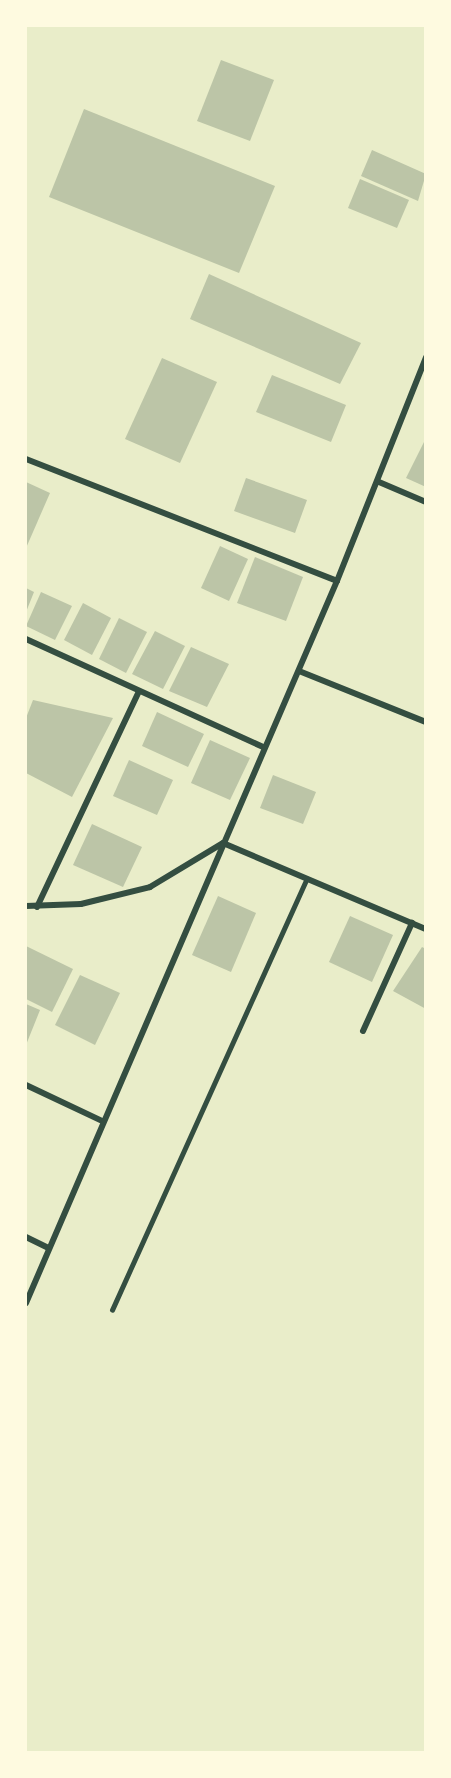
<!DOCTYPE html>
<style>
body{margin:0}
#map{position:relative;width:451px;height:1778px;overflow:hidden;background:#e9edc9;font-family:"Work Sans",sans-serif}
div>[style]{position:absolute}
.building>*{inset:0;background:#bcc5a7}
.service>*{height:4.5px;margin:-2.25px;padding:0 2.25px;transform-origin:2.25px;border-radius:2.25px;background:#344e41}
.minor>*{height:6px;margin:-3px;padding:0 3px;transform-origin:3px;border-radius:3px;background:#344e41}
span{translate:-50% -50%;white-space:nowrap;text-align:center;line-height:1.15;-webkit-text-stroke:4.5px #fefae0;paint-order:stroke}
.frame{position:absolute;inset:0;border:27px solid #fefae0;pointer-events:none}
</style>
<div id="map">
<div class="building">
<i style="clip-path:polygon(221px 60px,274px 80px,250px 141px,197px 121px)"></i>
<i style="clip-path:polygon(84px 109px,275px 186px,239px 273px,49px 197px)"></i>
<i style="clip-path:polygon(372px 150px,426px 174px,418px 201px,361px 176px)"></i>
<i style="clip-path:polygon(360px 179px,409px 200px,397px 228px,348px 208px)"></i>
<i style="clip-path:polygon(209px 274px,361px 343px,340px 384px,190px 319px)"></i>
<i style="clip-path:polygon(162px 358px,217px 382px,180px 463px,125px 439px)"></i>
<i style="clip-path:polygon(272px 375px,346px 405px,331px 442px,256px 412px)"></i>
<i style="clip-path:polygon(426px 438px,426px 487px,406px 478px)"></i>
<i style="clip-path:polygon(246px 478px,307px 500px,295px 533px,234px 511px)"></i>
<i style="clip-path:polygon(26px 482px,50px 493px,26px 548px)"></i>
<i style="clip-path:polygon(220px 546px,248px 559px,229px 601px,201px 588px)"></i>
<i style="clip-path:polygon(255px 557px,303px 577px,286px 621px,237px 603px)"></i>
<i style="clip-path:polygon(26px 588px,34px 592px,26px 612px)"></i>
<i style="clip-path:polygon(41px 592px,72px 606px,55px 640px,26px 626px)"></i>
<i style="clip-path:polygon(83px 603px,111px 618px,92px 655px,64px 640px)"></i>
<i style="clip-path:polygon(119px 618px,147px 632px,126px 673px,99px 659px)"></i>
<i style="clip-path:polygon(155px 631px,185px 646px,163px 689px,132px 674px)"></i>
<i style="clip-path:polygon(191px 647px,229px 664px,207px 707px,169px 691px)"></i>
<i style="clip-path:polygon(33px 700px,113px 718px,72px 797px,26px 773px,26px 718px)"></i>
<i style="clip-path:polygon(157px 712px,204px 734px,188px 767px,142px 746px)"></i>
<i style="clip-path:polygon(210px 740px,250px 758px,230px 800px,191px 783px)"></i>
<i style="clip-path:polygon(129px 760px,173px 780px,157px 815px,113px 796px)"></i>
<i style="clip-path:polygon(273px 775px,316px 792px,303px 824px,260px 808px)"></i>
<i style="clip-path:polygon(92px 824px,142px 847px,123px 887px,73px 865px)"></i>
<i style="clip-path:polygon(218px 896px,256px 913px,231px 972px,192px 955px)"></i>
<i style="clip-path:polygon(350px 916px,393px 935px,372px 982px,329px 962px)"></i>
<i style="clip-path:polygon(26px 946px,73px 969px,52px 1012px,26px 999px)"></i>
<i style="clip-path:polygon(422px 947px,426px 949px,426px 1009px,393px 991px)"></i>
<i style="clip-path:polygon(80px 975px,120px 993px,95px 1045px,55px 1025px)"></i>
<i style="clip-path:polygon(26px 1004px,40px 1010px,26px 1045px)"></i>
</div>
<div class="service">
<i style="left:112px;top:1310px;width:473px;rotate:-65.7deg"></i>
</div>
<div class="minor">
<i style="left:26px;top:459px;width:334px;rotate:21.4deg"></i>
<i style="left:379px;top:482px;width:51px;rotate:23.1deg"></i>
<i style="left:26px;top:639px;width:260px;rotate:24.5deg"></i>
<i style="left:299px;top:671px;width:137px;rotate:21.9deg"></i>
<i style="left:223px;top:843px;width:220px;rotate:23deg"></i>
<i style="left:26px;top:906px;width:55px;rotate:-2.1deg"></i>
<i style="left:81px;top:904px;width:71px;rotate:-13.8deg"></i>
<i style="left:150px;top:887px;width:85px;rotate:-31.1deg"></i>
<i style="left:37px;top:907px;width:237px;rotate:-64.7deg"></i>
<i style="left:363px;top:1031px;width:119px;rotate:-65.6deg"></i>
<i style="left:26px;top:1085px;width:84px;rotate:25.3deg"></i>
<i style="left:26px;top:1237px;width:25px;rotate:26deg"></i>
<i style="left:26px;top:1303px;width:786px;rotate:-66.7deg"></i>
<i style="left:337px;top:581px;width:241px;rotate:-68.3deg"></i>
</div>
<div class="frame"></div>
</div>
